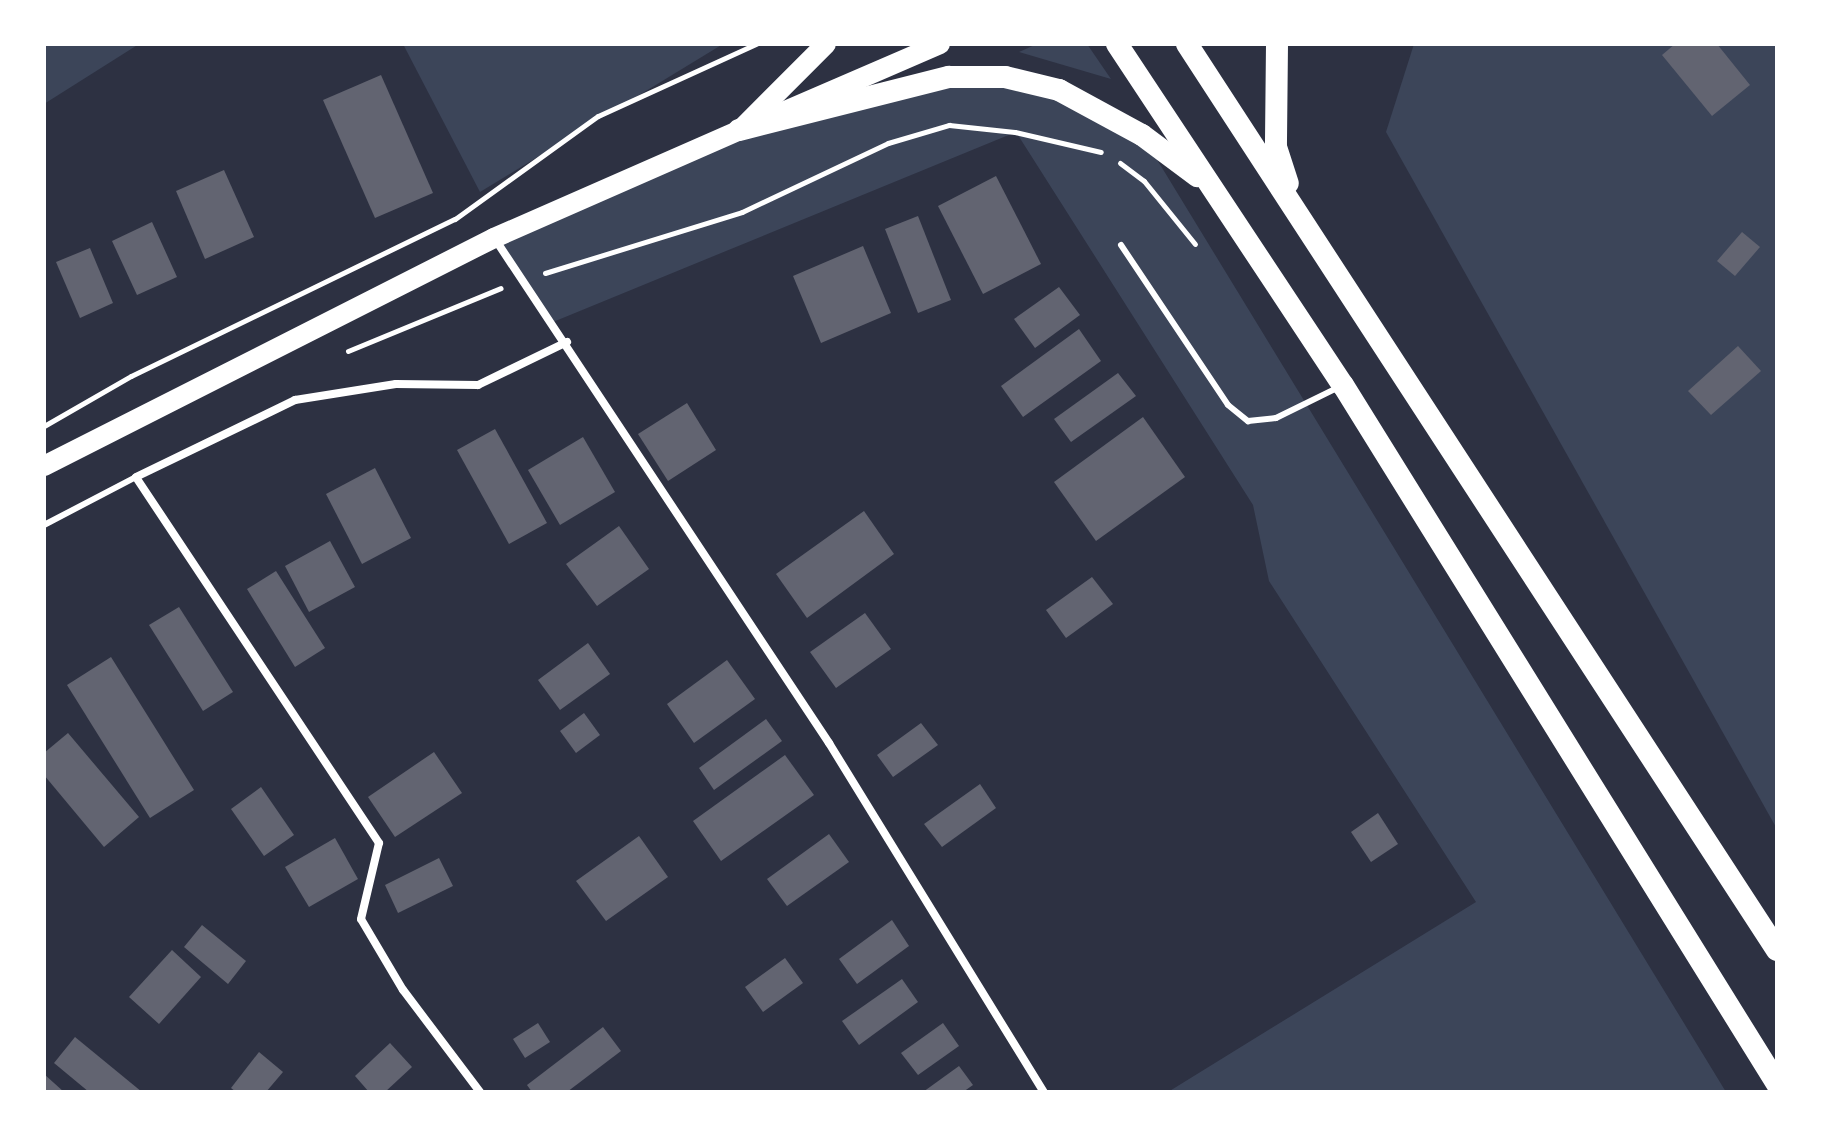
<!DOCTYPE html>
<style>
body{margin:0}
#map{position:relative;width:1821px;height:1136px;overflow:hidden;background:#2d3142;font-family:"Open Sans",sans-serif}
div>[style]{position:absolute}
.green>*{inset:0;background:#3c4559}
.building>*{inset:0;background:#626471}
.path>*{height:5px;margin:-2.5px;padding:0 2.5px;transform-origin:2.5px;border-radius:2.5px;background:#fff}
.service>*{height:6px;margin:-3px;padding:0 3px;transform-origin:3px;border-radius:3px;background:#fff}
.minor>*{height:8px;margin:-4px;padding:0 4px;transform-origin:4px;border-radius:4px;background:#fff}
.primary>*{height:20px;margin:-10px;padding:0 10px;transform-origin:10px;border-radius:10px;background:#fff}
.trunk>*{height:22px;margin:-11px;padding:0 11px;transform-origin:11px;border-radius:11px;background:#fff}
span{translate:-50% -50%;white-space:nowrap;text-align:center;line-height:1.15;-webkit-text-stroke:6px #fff;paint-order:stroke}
.frame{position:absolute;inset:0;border:46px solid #fff;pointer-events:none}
</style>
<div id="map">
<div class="green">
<i style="clip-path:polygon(44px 44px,139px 44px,44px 104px)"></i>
<i style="clip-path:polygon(403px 44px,723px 44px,480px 192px)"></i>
<i style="clip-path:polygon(1037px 44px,1087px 44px,1111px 79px,1019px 52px)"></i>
<i style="clip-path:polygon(1414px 44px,1777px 44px,1777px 829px,1386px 132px)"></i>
<i style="clip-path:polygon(1005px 77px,1142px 135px,1726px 1092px,1168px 1092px,1476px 902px,1269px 581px,1253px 505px,1016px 132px,553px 322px,494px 238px,739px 130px)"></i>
</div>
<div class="building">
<i style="clip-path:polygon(1675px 44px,1717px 44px,1750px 85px,1712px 116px,1662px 55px)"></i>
<i style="clip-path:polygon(381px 75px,433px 193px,375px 218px,323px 100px)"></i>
<i style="clip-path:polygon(224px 170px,254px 237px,205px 259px,176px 191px)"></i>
<i style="clip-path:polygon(996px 176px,1041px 264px,983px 294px,938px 206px)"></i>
<i style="clip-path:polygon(918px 216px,951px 300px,918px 313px,885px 229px)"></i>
<i style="clip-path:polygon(152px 222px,177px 277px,137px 295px,112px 241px)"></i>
<i style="clip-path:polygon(1742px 232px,1760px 247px,1735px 276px,1717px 261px)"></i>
<i style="clip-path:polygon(863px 246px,891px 313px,821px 343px,793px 276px)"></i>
<i style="clip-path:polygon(90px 248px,113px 303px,80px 318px,56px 262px)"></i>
<i style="clip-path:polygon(1059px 287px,1080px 315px,1035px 348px,1014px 319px)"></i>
<i style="clip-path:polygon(1079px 329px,1101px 361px,1023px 417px,1001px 386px)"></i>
<i style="clip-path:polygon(1738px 346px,1761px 371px,1711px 415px,1688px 391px)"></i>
<i style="clip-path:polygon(1118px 373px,1136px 396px,1071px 442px,1054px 419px)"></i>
<i style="clip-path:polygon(687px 403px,716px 450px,668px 481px,638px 434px)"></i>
<i style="clip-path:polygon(1143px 417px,1185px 477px,1096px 541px,1054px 482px)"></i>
<i style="clip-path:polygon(495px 429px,547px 523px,509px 544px,457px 450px)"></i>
<i style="clip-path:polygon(583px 437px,615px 492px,560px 525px,528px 470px)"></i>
<i style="clip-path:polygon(375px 468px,411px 538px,362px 564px,326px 494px)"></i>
<i style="clip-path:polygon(864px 511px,894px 554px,807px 618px,776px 574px)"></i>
<i style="clip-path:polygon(619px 526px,649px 569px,597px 606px,566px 564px)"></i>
<i style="clip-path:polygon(330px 541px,355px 587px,309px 612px,285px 566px)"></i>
<i style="clip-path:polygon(276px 571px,325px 648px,295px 667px,247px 589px)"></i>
<i style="clip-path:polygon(1092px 577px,1113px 604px,1066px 638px,1046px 610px)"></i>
<i style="clip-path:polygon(179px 607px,233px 692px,203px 711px,149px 625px)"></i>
<i style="clip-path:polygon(865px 613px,891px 649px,836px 688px,810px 652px)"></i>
<i style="clip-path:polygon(588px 643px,610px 674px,560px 710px,538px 680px)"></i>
<i style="clip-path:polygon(111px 657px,194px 790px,150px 818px,67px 685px)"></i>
<i style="clip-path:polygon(727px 660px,755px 699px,694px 743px,667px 704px)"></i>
<i style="clip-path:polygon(584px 713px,600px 735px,576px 753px,560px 731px)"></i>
<i style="clip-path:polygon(766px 719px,782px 741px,714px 790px,699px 768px)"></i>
<i style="clip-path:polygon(921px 723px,938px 745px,893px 777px,877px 755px)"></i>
<i style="clip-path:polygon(68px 733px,139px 817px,104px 847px,44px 775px,44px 753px)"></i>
<i style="clip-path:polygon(434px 752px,462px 793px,395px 837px,368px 797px)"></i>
<i style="clip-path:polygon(785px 755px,814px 795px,721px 861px,693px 821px)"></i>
<i style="clip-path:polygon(980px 784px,996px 808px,942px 847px,924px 824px)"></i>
<i style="clip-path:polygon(261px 787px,294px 835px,264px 856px,231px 809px)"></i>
<i style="clip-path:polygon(1378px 813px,1398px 844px,1371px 862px,1351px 832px)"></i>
<i style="clip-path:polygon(829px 834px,849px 862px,787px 906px,767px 879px)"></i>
<i style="clip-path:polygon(639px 836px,668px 877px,606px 921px,576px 881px)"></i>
<i style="clip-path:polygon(335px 838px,358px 879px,309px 907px,285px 867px)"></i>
<i style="clip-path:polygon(439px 858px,453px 886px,398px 913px,385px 885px)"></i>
<i style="clip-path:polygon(892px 920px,909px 946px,857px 984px,839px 959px)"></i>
<i style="clip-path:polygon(202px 925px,246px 961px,228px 984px,184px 947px)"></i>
<i style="clip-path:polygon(172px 950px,201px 977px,159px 1024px,129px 997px)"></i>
<i style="clip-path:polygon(785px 958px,803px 983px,763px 1012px,745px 987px)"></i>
<i style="clip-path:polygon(902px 979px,918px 1002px,859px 1045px,842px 1021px)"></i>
<i style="clip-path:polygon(538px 1023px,550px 1042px,525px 1058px,513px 1039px)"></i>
<i style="clip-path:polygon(943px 1023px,959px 1046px,918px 1075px,901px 1053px)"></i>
<i style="clip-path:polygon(603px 1027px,621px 1051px,567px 1092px,532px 1092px,527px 1085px)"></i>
<i style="clip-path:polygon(75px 1037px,142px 1092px,89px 1092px,54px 1063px)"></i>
<i style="clip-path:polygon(390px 1043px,412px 1067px,385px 1092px,369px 1092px,355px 1076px)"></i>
<i style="clip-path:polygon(259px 1052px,283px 1072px,266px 1092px,236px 1092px,231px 1088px)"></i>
<i style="clip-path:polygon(959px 1066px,973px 1085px,963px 1092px,923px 1092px)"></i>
<i style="clip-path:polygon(44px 1074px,64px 1092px,44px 1092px)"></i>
</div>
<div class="path">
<i style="left:1120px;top:163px;width:30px;rotate:37deg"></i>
<i style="left:1144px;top:181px;width:81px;rotate:51deg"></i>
<i style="left:545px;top:273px;width:206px;rotate:-17.2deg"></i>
<i style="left:742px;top:212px;width:161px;rotate:-25.3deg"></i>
<i style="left:888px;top:143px;width:64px;rotate:-16.4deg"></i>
<i style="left:949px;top:125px;width:66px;rotate:6.1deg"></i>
<i style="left:1015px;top:132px;width:88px;rotate:13.1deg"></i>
<i style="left:348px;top:351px;width:165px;rotate:-22.4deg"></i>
<i style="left:44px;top:426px;width:100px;rotate:-29.9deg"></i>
<i style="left:131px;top:376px;width:360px;rotate:-25.9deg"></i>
<i style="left:455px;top:219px;width:176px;rotate:-35.8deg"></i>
<i style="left:598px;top:116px;width:174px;rotate:-24.5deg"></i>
</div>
<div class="service">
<i style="left:1121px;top:245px;width:192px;rotate:56.2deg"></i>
<i style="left:1228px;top:405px;width:26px;rotate:39deg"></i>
<i style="left:1248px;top:421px;width:28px;rotate:-6deg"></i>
<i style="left:1276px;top:418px;width:70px;rotate:-26.2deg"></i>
<i style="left:44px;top:525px;width:104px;rotate:-27.6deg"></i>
</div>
<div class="minor">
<i style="left:495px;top:239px;width:605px;rotate:56.47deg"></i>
<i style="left:829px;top:743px;width:410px;rotate:58.4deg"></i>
<i style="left:480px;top:1092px;width:128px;rotate:-127deg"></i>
<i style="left:403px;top:990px;width:82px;rotate:-120.6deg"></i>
<i style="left:361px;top:919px;width:78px;rotate:-76.7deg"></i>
<i style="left:379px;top:843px;width:439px;rotate:-123.6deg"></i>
<i style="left:136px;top:477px;width:177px;rotate:-25.8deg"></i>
<i style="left:295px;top:400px;width:102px;rotate:-9deg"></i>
<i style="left:396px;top:384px;width:82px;rotate:0.7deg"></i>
<i style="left:478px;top:385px;width:99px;rotate:-25.8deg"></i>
</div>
<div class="primary">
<i style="left:783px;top:112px;width:171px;rotate:-23.4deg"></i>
<i style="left:741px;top:129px;width:120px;rotate:-45deg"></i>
<i style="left:44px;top:466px;width:504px;rotate:-26.87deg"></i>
<i style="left:494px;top:238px;width:284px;rotate:-23.7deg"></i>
</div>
<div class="trunk">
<i style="left:1117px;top:44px;width:409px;rotate:56.5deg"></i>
<i style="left:1343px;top:385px;width:823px;rotate:58.16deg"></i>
<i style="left:1187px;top:44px;width:1081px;rotate:56.93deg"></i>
<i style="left:1277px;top:44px;width:103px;rotate:90.6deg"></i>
<i style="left:1276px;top:147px;width:38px;rotate:72deg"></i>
<i style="left:739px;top:130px;width:217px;rotate:-14.2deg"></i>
<i style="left:949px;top:77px;width:56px"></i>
<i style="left:1005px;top:77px;width:56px;rotate:13.5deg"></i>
<i style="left:1059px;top:90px;width:94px;rotate:28.5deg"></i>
<i style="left:1142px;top:135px;width:69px;rotate:36.7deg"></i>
</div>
<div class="frame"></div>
</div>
